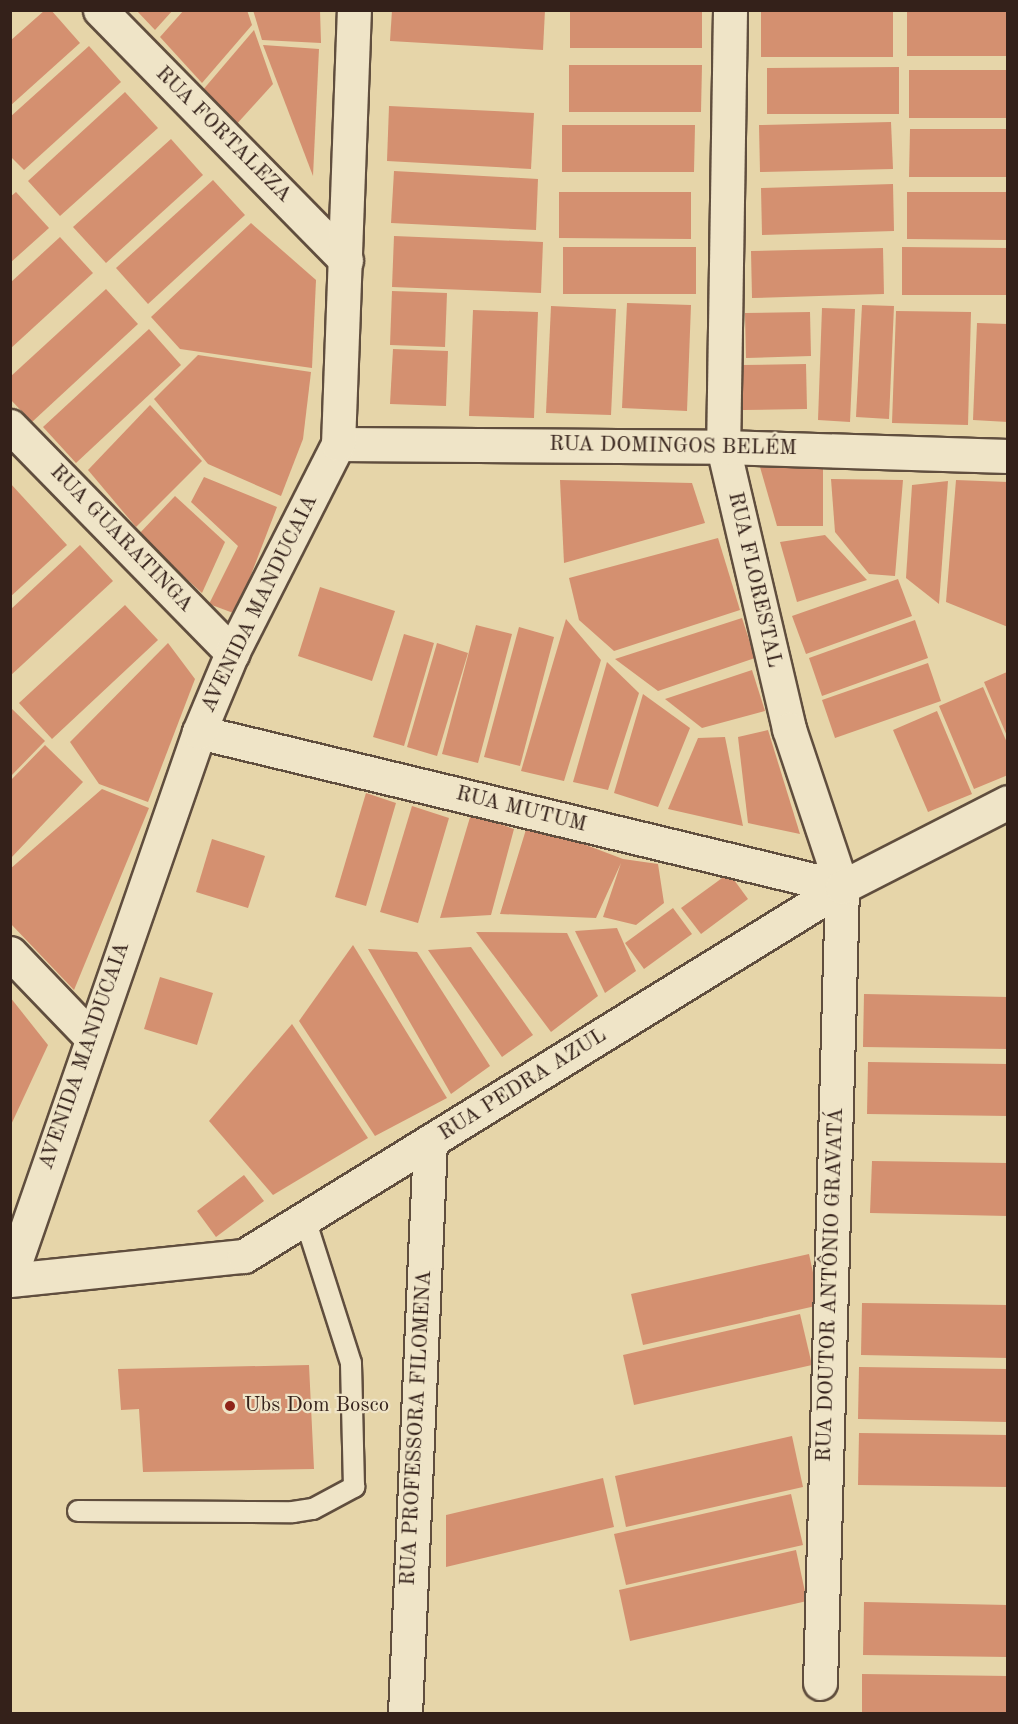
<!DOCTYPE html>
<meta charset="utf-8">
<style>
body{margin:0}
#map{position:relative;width:1018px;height:1724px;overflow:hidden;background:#e6d5a9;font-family:"Old Standard TT",serif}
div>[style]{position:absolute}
.building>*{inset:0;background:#d49070}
.roads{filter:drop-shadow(2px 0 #604e3e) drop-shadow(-2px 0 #604e3e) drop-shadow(0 2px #604e3e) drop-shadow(0 -2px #604e3e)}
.service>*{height:20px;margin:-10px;padding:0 10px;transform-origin:10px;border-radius:10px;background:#efe4c7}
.minor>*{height:33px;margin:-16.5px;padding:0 16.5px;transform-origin:16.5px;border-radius:16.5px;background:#efe4c7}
.tertiary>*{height:33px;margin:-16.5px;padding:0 16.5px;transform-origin:16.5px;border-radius:16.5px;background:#efe4c7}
.dots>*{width:16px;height:16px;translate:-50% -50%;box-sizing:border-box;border:3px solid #efe4c7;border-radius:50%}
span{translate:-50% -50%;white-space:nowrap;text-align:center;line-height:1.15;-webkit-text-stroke:4.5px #efe4c7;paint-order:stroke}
.street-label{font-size:21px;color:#34211a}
.poi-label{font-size:21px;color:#34211a}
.left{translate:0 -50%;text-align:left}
.frame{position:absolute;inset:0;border:12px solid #34211a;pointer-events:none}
</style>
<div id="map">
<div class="building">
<i style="clip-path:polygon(45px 10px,51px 10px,80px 43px,10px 106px,10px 41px)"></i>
<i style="clip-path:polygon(136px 10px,173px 10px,155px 30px)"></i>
<i style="clip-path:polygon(184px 10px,247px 10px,252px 25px,202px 83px,160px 37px)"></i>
<i style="clip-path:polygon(253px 10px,320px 10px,321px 43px,262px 40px)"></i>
<i style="clip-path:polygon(392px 10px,545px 10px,543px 50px,390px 41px)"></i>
<i style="clip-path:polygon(570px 10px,702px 10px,702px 48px,570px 48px)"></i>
<i style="clip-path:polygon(761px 10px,893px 11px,893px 57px,761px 57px)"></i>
<i style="clip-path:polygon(907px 10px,1008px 10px,1008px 56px,907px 56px)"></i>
<i style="clip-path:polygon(254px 30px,273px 84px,234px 127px,202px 91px)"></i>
<i style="clip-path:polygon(263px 45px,319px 49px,313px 176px)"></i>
<i style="clip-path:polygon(89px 46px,121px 82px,24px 170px,10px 156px,10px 117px)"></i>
<i style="clip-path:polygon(569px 65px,702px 65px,701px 112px,569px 112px)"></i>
<i style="clip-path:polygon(899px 67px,899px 114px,767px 114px,767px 68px)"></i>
<i style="clip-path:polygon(909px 70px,1008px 70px,1008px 118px,909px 118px)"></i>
<i style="clip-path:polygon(125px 92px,158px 128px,60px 216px,28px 181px)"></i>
<i style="clip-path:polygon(389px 106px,534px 113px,531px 169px,387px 161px)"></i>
<i style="clip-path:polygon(891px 122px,893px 169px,760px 172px,759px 125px)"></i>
<i style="clip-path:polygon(562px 125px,695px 125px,694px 172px,562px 172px)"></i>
<i style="clip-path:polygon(910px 129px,1008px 129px,1008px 177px,909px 177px)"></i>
<i style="clip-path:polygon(171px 139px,203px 175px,106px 263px,73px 227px)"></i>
<i style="clip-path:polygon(394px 171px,538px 179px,536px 230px,391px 223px)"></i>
<i style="clip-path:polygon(213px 180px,245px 215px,148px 304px,116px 268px)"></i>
<i style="clip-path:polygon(893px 184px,894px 231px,762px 235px,761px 188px)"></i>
<i style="clip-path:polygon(16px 192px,49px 228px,10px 263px,10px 197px)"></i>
<i style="clip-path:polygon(559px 192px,691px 192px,691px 239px,559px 238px)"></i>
<i style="clip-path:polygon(907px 192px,1008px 192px,1008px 240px,907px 239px)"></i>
<i style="clip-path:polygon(251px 223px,316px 280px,312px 368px,180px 349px,151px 317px)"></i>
<i style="clip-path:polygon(394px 236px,543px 242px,541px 293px,392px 287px)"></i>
<i style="clip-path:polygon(60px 237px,93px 273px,10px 349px,10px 283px)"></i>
<i style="clip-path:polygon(563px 247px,696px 247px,696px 294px,563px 294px)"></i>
<i style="clip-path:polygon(902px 247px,1008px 248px,1008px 295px,902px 295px)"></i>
<i style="clip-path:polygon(883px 248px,884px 294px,752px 298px,751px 251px)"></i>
<i style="clip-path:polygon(106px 289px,138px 324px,32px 422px,10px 399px,10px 377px)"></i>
<i style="clip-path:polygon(392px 291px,447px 293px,445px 347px,390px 345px)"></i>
<i style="clip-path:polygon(627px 303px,691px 305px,687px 411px,622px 408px)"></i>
<i style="clip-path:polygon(862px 305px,894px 306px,889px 419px,856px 417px)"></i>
<i style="clip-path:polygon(551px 306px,616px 309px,611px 415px,546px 413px)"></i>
<i style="clip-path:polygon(822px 308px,855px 309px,850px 422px,818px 420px)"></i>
<i style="clip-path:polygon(473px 310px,538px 312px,534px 418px,469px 416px)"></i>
<i style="clip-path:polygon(896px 311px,971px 312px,968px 425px,892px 423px)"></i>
<i style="clip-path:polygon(810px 312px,811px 356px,746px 358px,745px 313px)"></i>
<i style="clip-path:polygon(977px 323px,1008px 324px,1008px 422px,973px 420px)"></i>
<i style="clip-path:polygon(149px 329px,181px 365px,76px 463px,43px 427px)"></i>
<i style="clip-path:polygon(393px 349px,448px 351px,446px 406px,390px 404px)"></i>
<i style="clip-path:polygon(198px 355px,311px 372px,303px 439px,281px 496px,208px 464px,154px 399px)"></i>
<i style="clip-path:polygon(806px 364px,807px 409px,743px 410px,742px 365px)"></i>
<i style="clip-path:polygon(150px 405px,202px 461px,136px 527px,88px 470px)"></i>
<i style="clip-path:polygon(760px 467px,823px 468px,823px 526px,777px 526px)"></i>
<i style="clip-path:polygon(204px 477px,277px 507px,236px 614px,209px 604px,238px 546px,191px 502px)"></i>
<i style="clip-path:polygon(831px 479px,903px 480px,895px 576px,869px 574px,835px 532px)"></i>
<i style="clip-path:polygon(560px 480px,692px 483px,705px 523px,564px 563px)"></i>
<i style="clip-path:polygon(956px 480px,1008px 482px,1008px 627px,946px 602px)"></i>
<i style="clip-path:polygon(948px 481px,939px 604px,906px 578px,912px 485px)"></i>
<i style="clip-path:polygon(10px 483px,67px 545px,10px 597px)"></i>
<i style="clip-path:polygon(175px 496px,225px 542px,202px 593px,138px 535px)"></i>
<i style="clip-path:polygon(825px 535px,867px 580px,797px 602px,780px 542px)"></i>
<i style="clip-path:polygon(718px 538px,740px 610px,614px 651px,579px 620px,569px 578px)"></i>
<i style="clip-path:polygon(80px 545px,113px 581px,10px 676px,10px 610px)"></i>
<i style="clip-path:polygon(898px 579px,912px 616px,806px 654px,792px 616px)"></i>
<i style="clip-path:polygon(320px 587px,395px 611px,372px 681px,298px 656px)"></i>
<i style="clip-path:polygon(125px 605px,158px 640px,52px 739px,19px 703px)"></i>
<i style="clip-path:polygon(742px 618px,755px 658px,658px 691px,615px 659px)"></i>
<i style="clip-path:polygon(566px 619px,601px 660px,564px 781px,521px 771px)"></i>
<i style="clip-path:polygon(915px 620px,928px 658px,822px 696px,809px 658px)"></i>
<i style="clip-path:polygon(476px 625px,512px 634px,478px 763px,442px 754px)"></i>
<i style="clip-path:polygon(519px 627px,554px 637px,520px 766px,484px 757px)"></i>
<i style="clip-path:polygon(404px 634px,434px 643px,404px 746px,373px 737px)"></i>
<i style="clip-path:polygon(168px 643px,195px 679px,148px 802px,99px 784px,70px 742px)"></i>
<i style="clip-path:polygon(437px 643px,468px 653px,437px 756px,407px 747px)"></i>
<i style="clip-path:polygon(607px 662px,639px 693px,608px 790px,573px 782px)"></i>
<i style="clip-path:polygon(928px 663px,941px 701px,835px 738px,822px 700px)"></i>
<i style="clip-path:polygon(752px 670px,765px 711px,702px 728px,665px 699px)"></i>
<i style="clip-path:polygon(1007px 672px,1007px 736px,984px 682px)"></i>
<i style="clip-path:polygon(983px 687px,1008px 745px,1008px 775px,974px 789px,939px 706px)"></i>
<i style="clip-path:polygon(643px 694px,690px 728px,658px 807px,614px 793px)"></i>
<i style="clip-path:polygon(10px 707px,45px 741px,10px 777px)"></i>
<i style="clip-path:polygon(937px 711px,972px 794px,928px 812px,893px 730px)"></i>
<i style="clip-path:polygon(768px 730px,800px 834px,748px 823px,738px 737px)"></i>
<i style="clip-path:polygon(725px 737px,743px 826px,668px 809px,698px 738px)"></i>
<i style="clip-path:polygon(45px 745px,83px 782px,10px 859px,10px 781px)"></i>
<i style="clip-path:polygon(102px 789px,149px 808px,74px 990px,10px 923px,10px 869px)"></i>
<i style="clip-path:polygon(366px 793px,396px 803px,366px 906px,335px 897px)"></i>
<i style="clip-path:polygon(412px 806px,449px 818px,418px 923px,380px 912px)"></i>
<i style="clip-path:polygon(471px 814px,514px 829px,491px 915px,440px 918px)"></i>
<i style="clip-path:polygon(528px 823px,623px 859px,658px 864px,664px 903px,636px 925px,603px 917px,621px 863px,596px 918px,500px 914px)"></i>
<i style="clip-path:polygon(212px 839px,265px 856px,248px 908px,196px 892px)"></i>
<i style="clip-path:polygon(729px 873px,748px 899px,701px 934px,681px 908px)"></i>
<i style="clip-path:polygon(673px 908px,692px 934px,644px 969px,625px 943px)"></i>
<i style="clip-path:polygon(617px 928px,636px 971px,605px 993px,575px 931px)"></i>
<i style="clip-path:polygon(476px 932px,567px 933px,598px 996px,551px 1032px)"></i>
<i style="clip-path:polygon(353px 945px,447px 1098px,375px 1136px,299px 1021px)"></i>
<i style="clip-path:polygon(471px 947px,533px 1035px,502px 1057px,428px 950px)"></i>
<i style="clip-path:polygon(368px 949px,417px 952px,490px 1066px,451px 1094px)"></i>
<i style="clip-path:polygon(160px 977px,213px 993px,197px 1045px,144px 1029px)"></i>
<i style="clip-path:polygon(864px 994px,1008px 997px,1008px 1049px,863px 1047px)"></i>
<i style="clip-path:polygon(10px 997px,48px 1045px,10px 1127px)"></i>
<i style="clip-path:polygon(292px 1024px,368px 1138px,273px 1195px,209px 1121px)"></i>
<i style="clip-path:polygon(868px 1062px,1008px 1064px,1008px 1116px,867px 1114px)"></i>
<i style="clip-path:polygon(872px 1161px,1008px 1163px,1008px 1216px,870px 1213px)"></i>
<i style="clip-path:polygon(244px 1175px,264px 1201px,216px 1237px,197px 1211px)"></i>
<i style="clip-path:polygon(809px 1254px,820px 1305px,643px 1345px,631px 1294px)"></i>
<i style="clip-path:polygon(862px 1303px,1008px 1305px,1008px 1358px,861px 1355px)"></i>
<i style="clip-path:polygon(800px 1314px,812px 1365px,634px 1405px,623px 1355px)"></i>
<i style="clip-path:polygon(309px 1365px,314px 1469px,143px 1472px,139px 1409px,121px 1410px,118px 1369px)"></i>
<i style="clip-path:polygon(859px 1367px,1008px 1369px,1008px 1422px,858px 1419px)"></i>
<i style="clip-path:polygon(859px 1433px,1008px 1435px,1008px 1487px,858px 1485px)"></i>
<i style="clip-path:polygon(792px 1436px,803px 1487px,626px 1527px,615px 1476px)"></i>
<i style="clip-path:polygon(603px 1478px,614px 1527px,446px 1567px,446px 1515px)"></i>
<i style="clip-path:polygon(791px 1494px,803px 1545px,626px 1585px,614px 1534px)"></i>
<i style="clip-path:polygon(796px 1550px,807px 1601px,630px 1641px,619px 1590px)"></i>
<i style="clip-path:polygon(864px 1602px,1008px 1605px,1008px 1657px,863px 1655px)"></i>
<i style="clip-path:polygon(862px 1674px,1008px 1676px,1008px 1714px,862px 1714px)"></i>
</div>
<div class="roads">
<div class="service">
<i style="left:78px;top:1511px;width:215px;rotate:0.3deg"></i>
<i style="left:293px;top:1512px;width:20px;rotate:-9deg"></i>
<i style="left:313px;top:1509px;width:47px;rotate:-28.2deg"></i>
<i style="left:354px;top:1487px;width:124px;rotate:-91.4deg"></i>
<i style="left:351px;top:1363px;width:151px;rotate:-107.7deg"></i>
</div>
<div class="minor">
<i style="left:100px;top:10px;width:351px;rotate:45.5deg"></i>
<i style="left:730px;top:10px;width:437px;rotate:90.9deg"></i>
<i style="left:723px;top:447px;width:290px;rotate:76.8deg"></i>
<i style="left:789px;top:729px;width:167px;rotate:71.5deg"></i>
<i style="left:842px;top:887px;width:796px;rotate:91.58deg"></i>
<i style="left:10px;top:426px;width:318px;rotate:45.6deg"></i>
<i style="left:199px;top:732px;width:661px;rotate:13.55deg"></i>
<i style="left:405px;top:1714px;width:573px;rotate:-87.5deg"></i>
</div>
<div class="tertiary">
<i style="left:338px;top:444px;width:385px;rotate:0.4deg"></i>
<i style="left:723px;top:447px;width:285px;rotate:1.8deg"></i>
<i style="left:10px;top:953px;width:115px;rotate:46.1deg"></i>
<i style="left:10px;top:1277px;width:577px;rotate:-70.87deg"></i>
<i style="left:199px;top:732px;width:86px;rotate:-67.3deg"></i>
<i style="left:232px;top:653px;width:234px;rotate:-63.1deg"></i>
<i style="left:338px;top:444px;width:434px;rotate:-87.9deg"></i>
<i style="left:10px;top:1280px;width:235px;rotate:-5.9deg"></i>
<i style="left:244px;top:1256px;width:703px;rotate:-31.68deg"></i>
<i style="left:842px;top:887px;width:186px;rotate:-27.1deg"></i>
</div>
</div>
<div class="dots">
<i style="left:230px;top:1406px;background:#8f2418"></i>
</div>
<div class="street-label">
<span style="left:223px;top:135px;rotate:45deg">RUA FORTALEZA</span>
<span style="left:673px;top:447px;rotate:1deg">RUA DOMINGOS BELÉM</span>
<span style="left:121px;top:539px;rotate:46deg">RUA GUARATINGA</span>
<span style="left:754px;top:580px;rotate:77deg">RUA FLORESTAL</span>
<span style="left:260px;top:604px;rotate:-64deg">AVENIDA MANDUCAIA</span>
<span style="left:521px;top:810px;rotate:14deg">RUA MUTUM</span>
<span style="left:85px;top:1056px;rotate:-71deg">AVENIDA MANDUCAIA</span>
<span style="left:523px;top:1085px;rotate:-32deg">RUA PEDRA AZUL</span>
<span style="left:831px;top:1285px;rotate:-88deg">RUA DOUTOR ANTÔNIO GRAVATÁ</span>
<span style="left:417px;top:1428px;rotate:-87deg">RUA PROFESSORA FILOMENA</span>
</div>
<div class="poi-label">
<span class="left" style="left:244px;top:1406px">Ubs Dom Bosco</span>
</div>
<div class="frame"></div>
</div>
